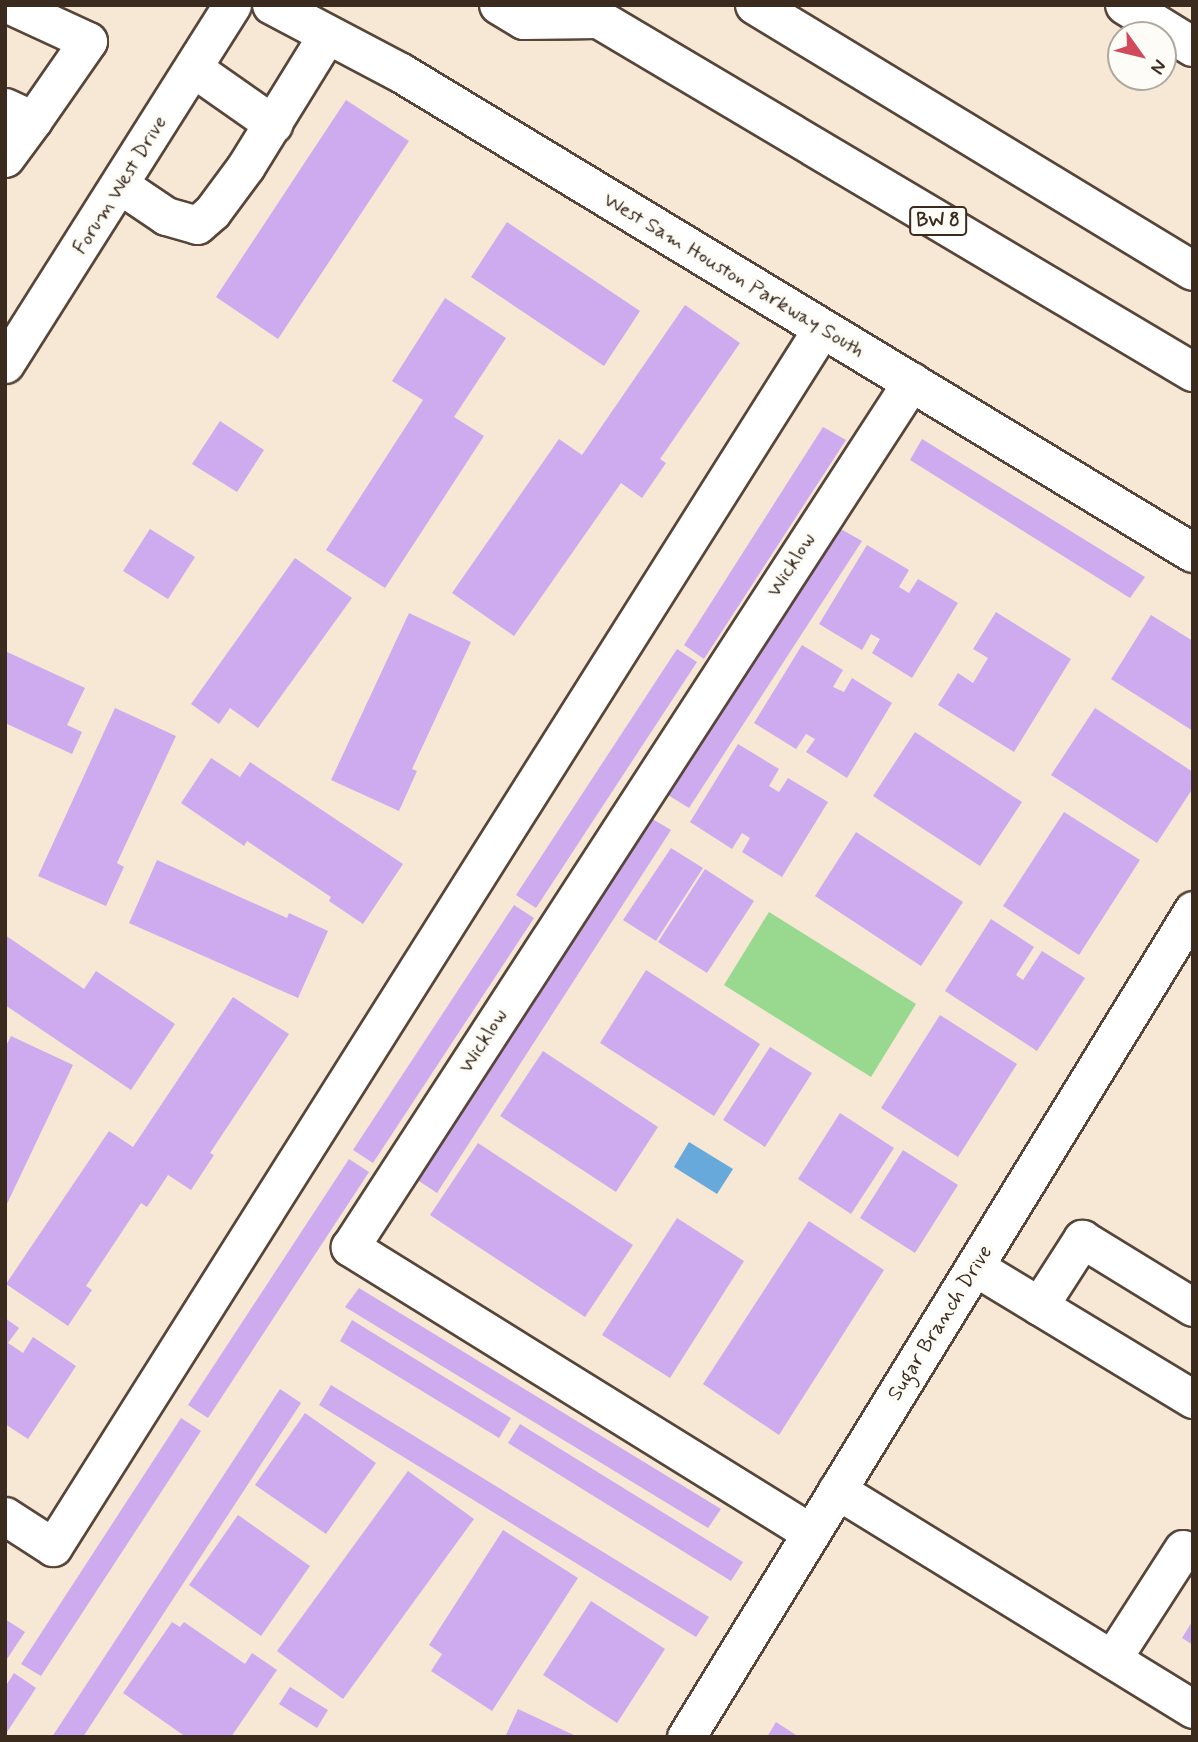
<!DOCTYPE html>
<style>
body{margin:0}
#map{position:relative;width:1198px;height:1742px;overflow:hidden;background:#f7e8d5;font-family:Mynerve,sans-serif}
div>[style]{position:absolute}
.green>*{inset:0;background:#98d88f}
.water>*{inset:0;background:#68a9dc}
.building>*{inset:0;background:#cdabee}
.roads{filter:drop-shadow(2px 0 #574639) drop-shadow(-2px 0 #574639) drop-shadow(0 2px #574639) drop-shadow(0 -2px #574639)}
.minor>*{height:37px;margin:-18.5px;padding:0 18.5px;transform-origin:18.5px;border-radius:18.5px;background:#fff}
.major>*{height:38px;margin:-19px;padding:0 19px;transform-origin:19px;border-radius:19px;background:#fff}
.highway>*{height:38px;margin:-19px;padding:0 19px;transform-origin:19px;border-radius:19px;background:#fff}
span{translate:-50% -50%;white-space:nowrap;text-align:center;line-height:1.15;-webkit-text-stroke:7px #fdfcf7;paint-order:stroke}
.shield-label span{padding:2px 5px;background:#fdfcf7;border:2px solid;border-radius:5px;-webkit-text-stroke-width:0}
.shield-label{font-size:19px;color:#3b2a1e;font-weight:700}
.street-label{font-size:21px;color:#3b2a1e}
.frame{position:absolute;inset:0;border:7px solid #3b2a1e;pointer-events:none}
.north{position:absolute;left:1107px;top:21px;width:70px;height:70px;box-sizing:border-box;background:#fdfcf7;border:2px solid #afa8a0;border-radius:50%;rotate:124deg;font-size:19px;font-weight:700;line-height:28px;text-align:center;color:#3b2a1e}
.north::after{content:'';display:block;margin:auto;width:24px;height:32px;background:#d1495b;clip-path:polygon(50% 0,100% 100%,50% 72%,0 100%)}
</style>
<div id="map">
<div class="green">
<i style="clip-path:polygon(769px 912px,916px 1004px,871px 1077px,724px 985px)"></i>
</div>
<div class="water">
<i style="clip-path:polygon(689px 1142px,733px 1169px,717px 1194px,674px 1167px)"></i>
</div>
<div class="building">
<i style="clip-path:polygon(346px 100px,409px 141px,278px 339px,216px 297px)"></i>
<i style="clip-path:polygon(507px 222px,640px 311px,604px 366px,471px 277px)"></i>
<i style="clip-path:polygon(445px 298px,506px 338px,454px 417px,484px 436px,385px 588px,326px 550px,423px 400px,392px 381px)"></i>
<i style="clip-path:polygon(685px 305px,740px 343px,660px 459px,666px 463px,642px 498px,621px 483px,514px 636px,452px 593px,559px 439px,582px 455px)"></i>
<i style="clip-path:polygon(220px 421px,264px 450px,237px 492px,192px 464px)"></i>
<i style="clip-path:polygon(823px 427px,846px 440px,704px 659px,684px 645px)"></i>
<i style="clip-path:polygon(922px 439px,1145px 577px,1130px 598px,910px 460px)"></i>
<i style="clip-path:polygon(839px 528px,862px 541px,689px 808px,668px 795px)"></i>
<i style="clip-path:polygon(150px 529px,195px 557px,168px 599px,123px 571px)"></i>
<i style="clip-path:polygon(867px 545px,909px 570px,899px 587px,909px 593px,918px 579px,958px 603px,912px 678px,872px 653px,880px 639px,871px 634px,862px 650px,819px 624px)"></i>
<i style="clip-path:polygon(295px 558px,352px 598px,258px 728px,230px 708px,219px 724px,191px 704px)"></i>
<i style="clip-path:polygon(996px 612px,1071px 659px,1014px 752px,938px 705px,958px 673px,973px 683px,988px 658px,973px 649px)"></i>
<i style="clip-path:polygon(409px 613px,471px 642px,412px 769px,417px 771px,399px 811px,331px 780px)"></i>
<i style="clip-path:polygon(1151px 615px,1193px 641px,1193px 731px,1111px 679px)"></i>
<i style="clip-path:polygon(802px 645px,843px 670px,833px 687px,844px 692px,852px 678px,892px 703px,847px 778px,806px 752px,815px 739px,806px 734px,796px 749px,754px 723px)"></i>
<i style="clip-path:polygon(677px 649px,697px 662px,536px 908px,516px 895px)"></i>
<i style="clip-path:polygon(5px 651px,85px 688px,67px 725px,82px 732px,72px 754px,5px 723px)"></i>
<i style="clip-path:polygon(115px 708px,176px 736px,117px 863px,124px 867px,106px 906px,38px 876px)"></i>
<i style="clip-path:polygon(1095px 708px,1193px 772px,1193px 788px,1157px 843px,1051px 775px)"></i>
<i style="clip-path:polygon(915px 732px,1022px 802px,980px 866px,873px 796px)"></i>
<i style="clip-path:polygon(738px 744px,779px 769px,769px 786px,779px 792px,788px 778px,828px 802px,782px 877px,742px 852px,750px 838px,742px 833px,732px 849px,690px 822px)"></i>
<i style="clip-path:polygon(211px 758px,240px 777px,250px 762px,403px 864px,363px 924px,329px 901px,331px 897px,247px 841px,244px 846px,181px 803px)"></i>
<i style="clip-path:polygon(1064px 812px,1140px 860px,1079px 955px,1003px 906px)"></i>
<i style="clip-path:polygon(649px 817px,671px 830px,437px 1193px,416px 1179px)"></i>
<i style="clip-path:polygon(856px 832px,963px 902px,921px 966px,815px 896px)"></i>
<i style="clip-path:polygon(671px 848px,703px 868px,656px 941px,623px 920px)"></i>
<i style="clip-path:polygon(157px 860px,287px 918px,289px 913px,328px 931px,298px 998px,129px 923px)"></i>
<i style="clip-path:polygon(705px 869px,754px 901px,707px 973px,658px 942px)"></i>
<i style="clip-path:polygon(514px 905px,534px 918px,373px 1163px,353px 1150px)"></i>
<i style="clip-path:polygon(991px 919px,1034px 947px,1016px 975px,1023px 980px,1042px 951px,1085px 978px,1037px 1051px,945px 991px)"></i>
<i style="clip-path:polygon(5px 935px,84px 989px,96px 971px,175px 1024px,131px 1090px,5px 1005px)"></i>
<i style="clip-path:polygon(646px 970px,760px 1044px,714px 1116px,600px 1043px)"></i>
<i style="clip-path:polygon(233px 997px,289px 1034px,210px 1153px,214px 1155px,191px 1190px,168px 1175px,147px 1207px,141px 1203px,86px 1286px,92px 1290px,68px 1326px,6px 1284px,109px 1131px,133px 1147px)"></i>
<i style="clip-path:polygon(940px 1015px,1017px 1064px,958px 1157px,881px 1108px)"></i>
<i style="clip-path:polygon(11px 1036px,73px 1065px,5px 1208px,5px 1048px)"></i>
<i style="clip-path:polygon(770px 1047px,812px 1073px,765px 1147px,723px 1120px)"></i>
<i style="clip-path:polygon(543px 1051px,658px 1127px,616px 1192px,500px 1116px)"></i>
<i style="clip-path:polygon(840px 1113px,894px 1148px,851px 1214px,798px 1179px)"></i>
<i style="clip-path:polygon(478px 1143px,633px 1245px,585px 1317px,430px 1215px)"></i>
<i style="clip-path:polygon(903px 1150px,958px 1185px,915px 1253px,860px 1218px)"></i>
<i style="clip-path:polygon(349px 1159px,369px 1172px,208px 1418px,188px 1405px)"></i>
<i style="clip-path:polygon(677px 1218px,744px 1261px,670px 1378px,602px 1335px)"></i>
<i style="clip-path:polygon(809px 1221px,884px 1270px,779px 1435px,703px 1384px)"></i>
<i style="clip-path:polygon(359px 1288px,721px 1509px,708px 1528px,345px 1307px)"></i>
<i style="clip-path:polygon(5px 1318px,19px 1328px,8px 1343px,23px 1353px,33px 1337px,76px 1366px,28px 1439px,5px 1424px)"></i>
<i style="clip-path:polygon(352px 1320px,511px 1418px,499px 1438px,340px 1341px)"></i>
<i style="clip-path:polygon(331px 1385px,709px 1617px,696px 1637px,319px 1405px)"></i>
<i style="clip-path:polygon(280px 1389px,301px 1403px,83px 1737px,52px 1737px)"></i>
<i style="clip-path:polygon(305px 1413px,376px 1463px,326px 1534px,255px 1485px)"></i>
<i style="clip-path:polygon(181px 1418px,201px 1431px,41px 1676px,21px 1664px)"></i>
<i style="clip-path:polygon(520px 1424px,743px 1562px,731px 1581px,508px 1443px)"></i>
<i style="clip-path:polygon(408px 1471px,474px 1519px,343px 1699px,277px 1651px)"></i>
<i style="clip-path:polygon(238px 1515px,310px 1566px,261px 1636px,189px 1585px)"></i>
<i style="clip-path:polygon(503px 1530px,578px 1578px,492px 1711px,431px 1671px,442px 1654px,429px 1645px)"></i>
<i style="clip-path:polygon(591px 1601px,665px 1649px,617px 1723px,543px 1675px)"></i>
<i style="clip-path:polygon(5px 1619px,25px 1632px,5px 1662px)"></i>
<i style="clip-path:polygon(1193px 1620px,1193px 1645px,1182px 1638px)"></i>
<i style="clip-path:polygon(172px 1622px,180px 1627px,184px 1622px,245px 1664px,252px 1653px,277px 1670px,231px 1737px,186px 1737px,123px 1693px)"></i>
<i style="clip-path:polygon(14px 1673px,36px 1688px,5px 1735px,5px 1687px)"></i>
<i style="clip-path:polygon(290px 1687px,328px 1710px,317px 1728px,279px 1704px)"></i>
<i style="clip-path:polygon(518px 1709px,578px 1737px,505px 1737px)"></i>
<i style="clip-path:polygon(776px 1722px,799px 1737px,767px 1737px)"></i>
</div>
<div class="roads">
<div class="minor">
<i style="left:193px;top:68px;width:98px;rotate:35deg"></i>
<i style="left:5px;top:107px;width:31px;rotate:25deg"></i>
<i style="left:33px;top:120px;width:96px;rotate:-55.2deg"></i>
<i style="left:88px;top:41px;width:86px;rotate:-155.2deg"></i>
<i style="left:5px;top:158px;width:47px;rotate:-53.6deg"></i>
<i style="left:120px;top:185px;width:55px;rotate:34deg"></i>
<i style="left:166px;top:216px;width:32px;rotate:16deg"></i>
<i style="left:197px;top:225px;width:20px;rotate:-41deg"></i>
<i style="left:212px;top:212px;width:57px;rotate:-53.5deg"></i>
<i style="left:246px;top:166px;width:154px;rotate:-58.3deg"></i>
<i style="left:5px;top:364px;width:425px;rotate:-57.7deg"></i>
<i style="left:975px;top:1267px;width:255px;rotate:31.2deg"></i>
<i style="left:1039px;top:1306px;width:80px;rotate:-57.3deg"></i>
<i style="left:1082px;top:1239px;width:130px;rotate:31.5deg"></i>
<i style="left:837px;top:1490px;width:418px;rotate:31.6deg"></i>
<i style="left:5px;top:1516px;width:57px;rotate:32.9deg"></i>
<i style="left:53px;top:1547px;width:1441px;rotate:-57.75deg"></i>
<i style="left:811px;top:1533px;width:543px;rotate:-148.18deg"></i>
<i style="left:350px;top:1247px;width:1032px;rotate:-57.02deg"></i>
<i style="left:1112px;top:1659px;width:131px;rotate:-57.2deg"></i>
<i style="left:686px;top:1737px;width:970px;rotate:-58.49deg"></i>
</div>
<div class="major">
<i style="left:272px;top:5px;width:146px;rotate:27.8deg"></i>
<i style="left:401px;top:73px;width:926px;rotate:31.22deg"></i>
<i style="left:1125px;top:5px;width:80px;rotate:31.7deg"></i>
</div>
<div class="highway">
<i style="left:499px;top:5px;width:29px;rotate:31deg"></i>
<i style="left:524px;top:20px;width:74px;rotate:-0.8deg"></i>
<i style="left:575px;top:5px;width:719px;rotate:30.7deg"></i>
<i style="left:755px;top:5px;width:512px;rotate:31.27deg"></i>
</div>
</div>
<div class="shield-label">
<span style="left:938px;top:221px">BW 8</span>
</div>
<div class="street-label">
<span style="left:120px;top:185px;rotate:-58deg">Forum West Drive</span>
<span style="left:734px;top:275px;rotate:31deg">West Sam Houston Parkway South</span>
<span style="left:791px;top:565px;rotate:-57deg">Wicklow</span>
<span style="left:483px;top:1041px;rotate:-57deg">Wicklow</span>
<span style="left:940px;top:1323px;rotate:-58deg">Sugar Branch Drive</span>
</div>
<div class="frame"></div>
<div class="north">N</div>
</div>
